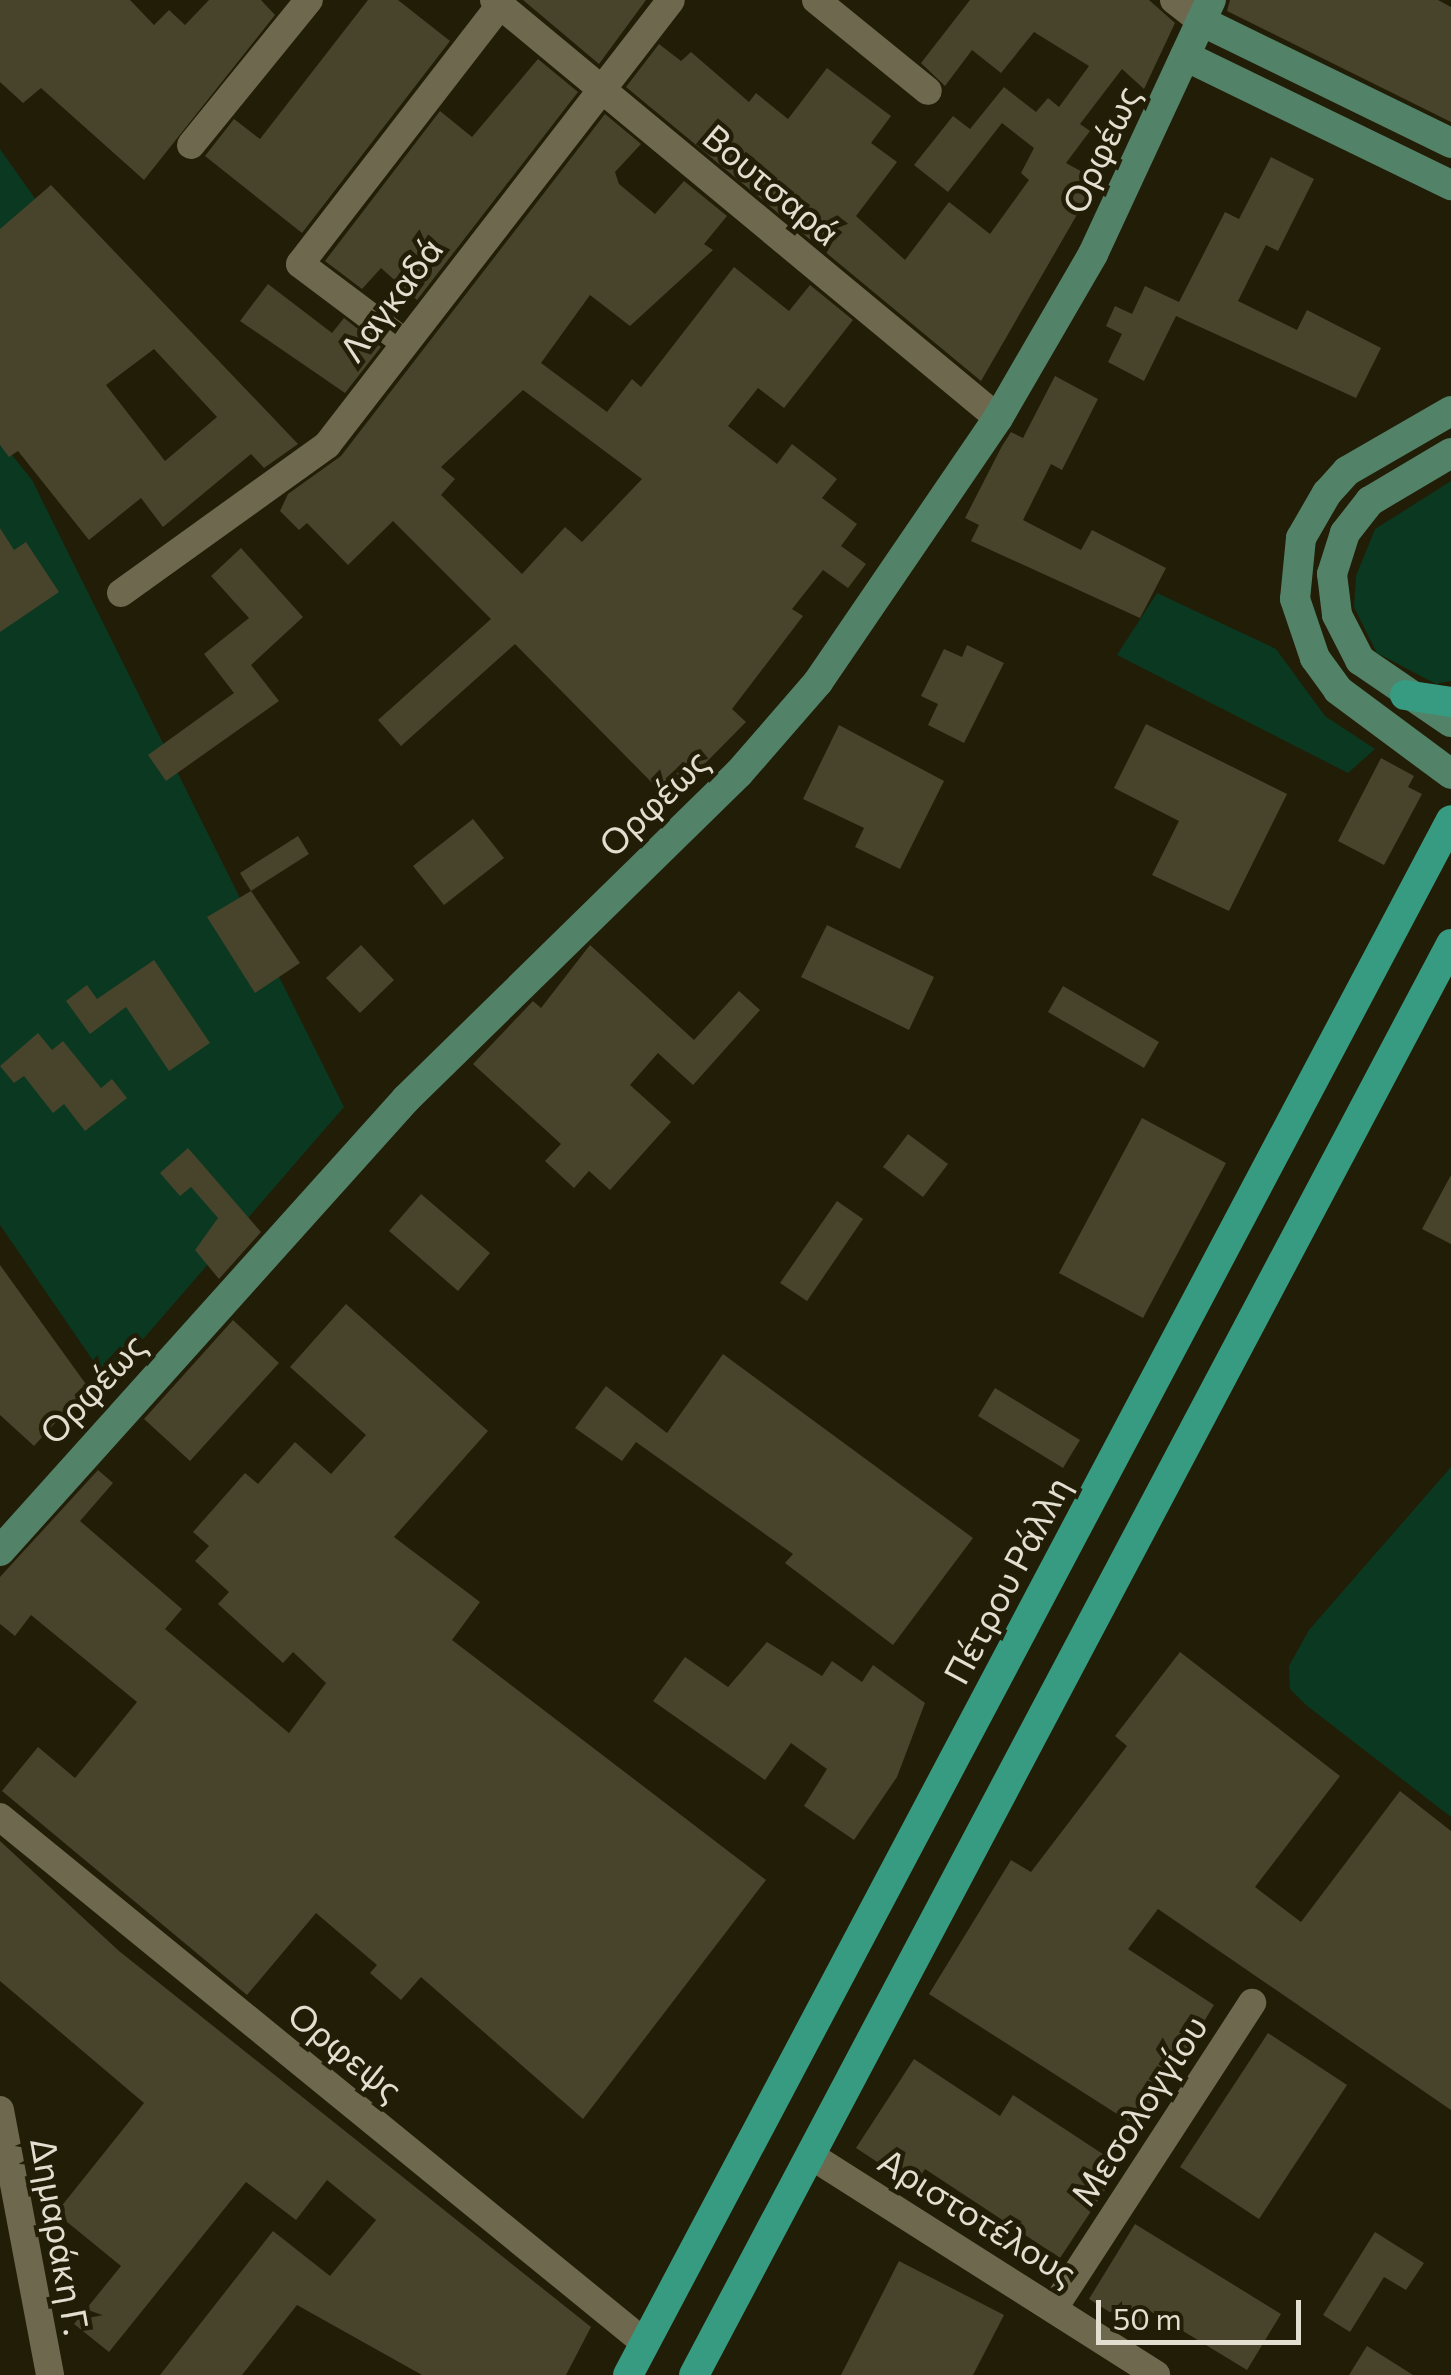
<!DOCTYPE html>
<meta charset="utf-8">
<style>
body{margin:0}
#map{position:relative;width:1451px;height:2375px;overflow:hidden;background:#221d06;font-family:Commissioner,sans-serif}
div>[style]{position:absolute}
.green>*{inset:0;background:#0b3820}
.building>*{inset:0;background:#48432b}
.street>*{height:28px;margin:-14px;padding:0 14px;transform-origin:14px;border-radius:14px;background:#6e684f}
.secondary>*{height:30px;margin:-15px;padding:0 15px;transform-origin:15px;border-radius:15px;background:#528268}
.primary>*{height:30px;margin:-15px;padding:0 15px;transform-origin:15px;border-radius:15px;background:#369b81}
span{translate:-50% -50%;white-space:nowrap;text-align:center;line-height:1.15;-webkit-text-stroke:9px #221d06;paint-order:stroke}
.street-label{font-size:35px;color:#e2dfd1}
.scale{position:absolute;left:1096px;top:2300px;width:205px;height:45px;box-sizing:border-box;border:5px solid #e2dfd1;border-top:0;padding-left:12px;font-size:30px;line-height:35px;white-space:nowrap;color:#e2dfd1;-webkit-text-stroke:8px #221d06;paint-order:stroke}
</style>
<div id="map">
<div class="green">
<i style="clip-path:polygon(0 149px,48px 217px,0 258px)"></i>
<i style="clip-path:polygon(0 440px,32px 480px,344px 1107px,107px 1381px,0 1225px)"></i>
<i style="clip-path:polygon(1451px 481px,1451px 681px,1436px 684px,1377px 653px,1354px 607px,1356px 576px,1375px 529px)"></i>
<i style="clip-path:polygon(1157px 593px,1276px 649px,1325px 716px,1375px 749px,1348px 773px,1117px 655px)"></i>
<i style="clip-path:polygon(1451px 1467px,1451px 1817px,1306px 1705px,1290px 1689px,1289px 1666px,1309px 1630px)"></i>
</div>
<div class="building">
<i style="clip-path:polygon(0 0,130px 0,154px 25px,169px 10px,185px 25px,209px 0,261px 0,275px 15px,144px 180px,41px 88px,23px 103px,0 82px)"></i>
<i style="clip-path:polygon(368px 0,398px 0,450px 41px,302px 233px,205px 156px,234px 119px,260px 139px)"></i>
<i style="clip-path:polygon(523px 0,646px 0,599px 64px)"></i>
<i style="clip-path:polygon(970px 0,1149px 0,1175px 23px,1144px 89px,1122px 69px,1080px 124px,1090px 131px,1066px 163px,1097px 180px,981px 381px,626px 87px,659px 44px,681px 61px,691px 52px,749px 102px,756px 93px,788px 119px,827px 68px,891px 116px,871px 143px,897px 162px,856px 216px,905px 260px,949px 202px,990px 234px,1029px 180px,1021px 173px,1034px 148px,1002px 123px,948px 192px,914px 165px,953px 116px,970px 129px,1004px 87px,1036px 112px,1048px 98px,1059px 107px,1089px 66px,1034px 32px,1001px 73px,972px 50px,945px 86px,921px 63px)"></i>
<i style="clip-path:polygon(1230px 0,1438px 0,1451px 7px,1451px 122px,1227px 11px)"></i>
<i style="clip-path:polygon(538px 59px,578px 92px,417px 300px,381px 268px,362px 289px,325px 261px,440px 111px,472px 137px)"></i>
<i style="clip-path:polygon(evenodd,605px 114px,641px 144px,615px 172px,619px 184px,655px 214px,684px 181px,727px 216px,704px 244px,713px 250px,630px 326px,590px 295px,541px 363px,607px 412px,632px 379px,641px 387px,734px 267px,789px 311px,810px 285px,853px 320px,784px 408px,758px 388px,728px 426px,777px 464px,792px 444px,837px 479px,822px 498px,857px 524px,841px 546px,866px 564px,848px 588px,823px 570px,792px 609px,803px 616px,732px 709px,746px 722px,669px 800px,515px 644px,401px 746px,378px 720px,491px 619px,393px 521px,348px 565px,307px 523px,299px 530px,280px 511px,288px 494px,341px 456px,605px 114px,523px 390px,642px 479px,582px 542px,565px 527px,522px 574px,441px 495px,455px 479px,441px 467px,523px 390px)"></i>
<i style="clip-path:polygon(1271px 157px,1314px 179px,1278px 251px,1266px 245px,1238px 301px,1297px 330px,1307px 310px,1381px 348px,1356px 398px,1176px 316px,1144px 381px,1108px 362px,1122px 334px,1106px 326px,1115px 306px,1132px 314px,1145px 286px,1179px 302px,1225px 212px,1239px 219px)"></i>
<i style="clip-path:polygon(evenodd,51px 185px,298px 444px,264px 468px,251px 454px,163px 527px,141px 498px,89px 540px,18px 451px,9px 457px,0 445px,0 229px,51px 185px,154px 349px,217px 417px,165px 461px,106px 385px,154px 349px)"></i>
<i style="clip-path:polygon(268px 284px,332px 333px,344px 318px,381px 347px,345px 393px,240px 321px)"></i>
<i style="clip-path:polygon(1055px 376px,1098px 399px,1062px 470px,1051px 464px,1023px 520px,1081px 550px,1092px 530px,1166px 568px,1140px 618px,971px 541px,979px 525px,965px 518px,1002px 446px,1011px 432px,1023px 438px)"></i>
<i style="clip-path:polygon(0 528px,14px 550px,26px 542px,59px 592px,0 632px)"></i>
<i style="clip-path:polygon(241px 548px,303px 617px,251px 665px,279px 701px,166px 781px,148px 755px,234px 693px,204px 654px,249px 618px,211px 576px)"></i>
<i style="clip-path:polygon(967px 645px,1004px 663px,964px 743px,928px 725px,938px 704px,921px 696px,944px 649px,962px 657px)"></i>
<i style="clip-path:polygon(1146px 724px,1287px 794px,1229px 911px,1152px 875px,1179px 821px,1114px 788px)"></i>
<i style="clip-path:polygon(839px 725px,944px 781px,900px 869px,855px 847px,864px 828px,803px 799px)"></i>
<i style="clip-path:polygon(1381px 758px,1414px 776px,1408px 787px,1422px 794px,1384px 865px,1338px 841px)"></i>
<i style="clip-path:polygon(473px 819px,504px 858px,444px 905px,413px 866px)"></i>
<i style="clip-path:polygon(298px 836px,309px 854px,251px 891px,240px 873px)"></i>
<i style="clip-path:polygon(251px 891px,300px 963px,255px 993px,207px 917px)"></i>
<i style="clip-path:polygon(827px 925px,934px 977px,909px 1030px,801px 977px)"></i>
<i style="clip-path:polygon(361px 945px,394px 980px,360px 1013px,326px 978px)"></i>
<i style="clip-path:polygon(590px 945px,694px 1040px,739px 991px,760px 1010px,693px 1085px,658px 1053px,630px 1085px,671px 1122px,610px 1190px,589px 1171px,574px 1188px,545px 1161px,561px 1144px,473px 1064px,533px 1001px,541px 1008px)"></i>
<i style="clip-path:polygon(154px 960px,210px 1043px,169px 1071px,126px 1007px,90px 1034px,66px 1001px,87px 985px,97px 999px)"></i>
<i style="clip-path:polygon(1063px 986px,1159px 1042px,1144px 1068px,1048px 1012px)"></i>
<i style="clip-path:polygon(38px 1033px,52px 1050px,63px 1041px,101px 1088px,112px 1079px,127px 1098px,85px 1131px,64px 1104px,53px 1113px,24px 1076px,14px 1083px,0 1066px)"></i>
<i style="clip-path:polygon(1142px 1118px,1226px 1163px,1143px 1318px,1059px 1273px)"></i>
<i style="clip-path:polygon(908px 1134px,948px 1164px,923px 1197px,883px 1167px)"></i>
<i style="clip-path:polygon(188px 1148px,261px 1232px,219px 1279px,195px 1250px,218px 1218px,191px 1187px,180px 1196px,160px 1173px)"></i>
<i style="clip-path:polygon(1451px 1175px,1451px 1244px,1422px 1229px)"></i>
<i style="clip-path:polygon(421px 1194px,490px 1253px,458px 1291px,389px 1231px)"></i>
<i style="clip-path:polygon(837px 1201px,863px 1219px,807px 1301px,780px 1283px)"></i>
<i style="clip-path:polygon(0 1265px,88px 1387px,34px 1446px,0 1415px)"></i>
<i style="clip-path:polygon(346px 1304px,488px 1431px,394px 1537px,480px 1602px,452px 1640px,766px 1880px,583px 2119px,421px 1977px,401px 2000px,370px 1973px,377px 1965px,316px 1913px,247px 1995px,2px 1791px,38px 1747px,75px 1778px,137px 1702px,31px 1615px,15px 1636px,0 1624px,0 1577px,98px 1470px,113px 1483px,80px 1521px,182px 1609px,165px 1629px,289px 1733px,326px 1683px,293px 1652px,283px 1663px,218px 1604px,229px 1592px,195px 1561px,209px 1546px,193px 1532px,245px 1473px,258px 1484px,295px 1442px,331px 1474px,366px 1435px,290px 1367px)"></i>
<i style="clip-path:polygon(233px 1320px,279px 1363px,190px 1461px,144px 1419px)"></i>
<i style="clip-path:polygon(723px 1354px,973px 1538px,893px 1645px,785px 1563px,793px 1554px,636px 1442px,622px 1461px,575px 1428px,606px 1386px,667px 1433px)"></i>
<i style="clip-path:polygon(995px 1388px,1080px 1440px,1063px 1468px,978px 1416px)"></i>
<i style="clip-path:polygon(767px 1642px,822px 1676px,832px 1661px,862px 1682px,873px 1665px,925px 1703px,897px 1777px,854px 1840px,804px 1806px,827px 1769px,791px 1743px,765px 1780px,653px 1701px,685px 1657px,728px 1687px)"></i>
<i style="clip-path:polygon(1180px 1652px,1340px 1776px,1255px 1887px,1301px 1922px,1400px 1791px,1451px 1831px,1451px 2110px,1158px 1909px,1128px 1949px,1214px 2005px,1139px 2128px,929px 1994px,1011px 1860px,1031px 1872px,1127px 1746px,1115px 1736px)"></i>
<i style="clip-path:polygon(0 1841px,119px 1951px,591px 2327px,566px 2375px,422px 2375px,297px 2305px,242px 2375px,160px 2375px,273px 2231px,330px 2276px,376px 2220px,327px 2180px,296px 2220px,246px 2182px,109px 2352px,74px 2324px,121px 2266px,56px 2213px,144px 2103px,0 1981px)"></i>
<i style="clip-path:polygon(1268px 2033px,1347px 2085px,1259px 2219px,1180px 2167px)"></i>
<i style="clip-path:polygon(914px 2059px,1000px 2116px,1013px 2095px,1121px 2166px,1060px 2258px,925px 2169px,914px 2186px,856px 2148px)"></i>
<i style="clip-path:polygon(1135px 2224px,1281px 2314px,1247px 2370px,1150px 2311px,1138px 2330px,1089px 2299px)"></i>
<i style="clip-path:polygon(1375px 2232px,1424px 2263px,1406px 2290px,1384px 2277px,1350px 2332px,1323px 2315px)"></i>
<i style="clip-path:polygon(899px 2261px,1004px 2315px,973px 2375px,841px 2375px)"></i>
<i style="clip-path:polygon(1367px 2346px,1413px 2375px,1349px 2375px)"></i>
</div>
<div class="street">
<i style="left:494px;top:0;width:655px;rotate:39.67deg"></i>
<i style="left:816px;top:0;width:144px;rotate:39.1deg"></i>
<i style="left:1174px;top:0;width:34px;rotate:38deg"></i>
<i style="left:191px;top:145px;width:187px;rotate:-50.9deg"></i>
<i style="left:404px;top:342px;width:130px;rotate:-143.1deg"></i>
<i style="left:300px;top:264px;width:327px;rotate:-52.3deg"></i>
<i style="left:121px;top:593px;width:254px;rotate:-35.7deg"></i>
<i style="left:327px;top:445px;width:562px;rotate:-52.29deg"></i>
<i style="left:0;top:1817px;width:832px;rotate:39.2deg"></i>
<i style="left:0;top:2110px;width:270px;rotate:79.3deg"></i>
<i style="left:810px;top:2155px;width:410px;rotate:32.4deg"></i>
<i style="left:1054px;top:2308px;width:364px;rotate:-57deg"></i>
</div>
<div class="secondary">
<i style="left:1201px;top:21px;width:278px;rotate:26deg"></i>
<i style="left:1185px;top:56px;width:296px;rotate:25.9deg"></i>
<i style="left:1451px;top:411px;width:120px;rotate:150deg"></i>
<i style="left:1347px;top:471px;width:30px;rotate:132deg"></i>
<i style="left:1327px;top:493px;width:52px;rotate:120deg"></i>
<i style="left:1301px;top:538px;width:61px;rotate:95.6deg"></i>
<i style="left:1295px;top:599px;width:62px;rotate:71.3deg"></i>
<i style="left:1315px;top:658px;width:39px;rotate:54deg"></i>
<i style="left:1338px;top:690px;width:141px;rotate:36.6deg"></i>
<i style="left:1451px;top:453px;width:94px;rotate:149.3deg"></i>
<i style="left:1370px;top:501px;width:41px;rotate:128deg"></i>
<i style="left:1345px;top:533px;width:43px;rotate:107.6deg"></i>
<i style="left:1332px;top:574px;width:41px;rotate:83deg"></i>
<i style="left:1337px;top:615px;width:51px;rotate:62.9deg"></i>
<i style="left:1360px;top:660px;width:110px;rotate:34.3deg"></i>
<i style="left:0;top:1551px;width:608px;rotate:-48.07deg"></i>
<i style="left:406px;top:1099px;width:466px;rotate:-44.4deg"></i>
<i style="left:739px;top:773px;width:121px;rotate:-49deg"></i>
<i style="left:818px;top:682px;width:320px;rotate:-55.7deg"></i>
<i style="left:998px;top:418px;width:190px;rotate:-59.9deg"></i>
<i style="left:1093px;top:254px;width:280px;rotate:-65.1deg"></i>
</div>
<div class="primary">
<i style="left:1405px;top:695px;width:47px;rotate:8.7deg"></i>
<i style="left:628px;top:2375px;width:1759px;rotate:-62.11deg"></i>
<i style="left:694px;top:2375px;width:1619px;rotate:-62.12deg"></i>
</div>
<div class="street-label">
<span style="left:1100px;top:149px;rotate:-65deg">Ορφέως</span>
<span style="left:772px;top:184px;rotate:40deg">Βουτσαρά</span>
<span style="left:390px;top:299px;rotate:-53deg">Λαγκαδά</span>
<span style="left:653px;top:802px;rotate:-44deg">Ορφέως</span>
<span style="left:92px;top:1388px;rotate:-47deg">Ορφέως</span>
<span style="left:1006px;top:1580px;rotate:-62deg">Πέτρου Ράλλη</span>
<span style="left:346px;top:2051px;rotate:39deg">Ορφεψς</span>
<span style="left:1138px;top:2110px;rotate:-57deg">Μεσολογγίου</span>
<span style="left:978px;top:2216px;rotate:32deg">Αριστοτέλους</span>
<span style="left:61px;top:2236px;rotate:80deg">Δημαράκη Γ.</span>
</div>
<div class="scale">50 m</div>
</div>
